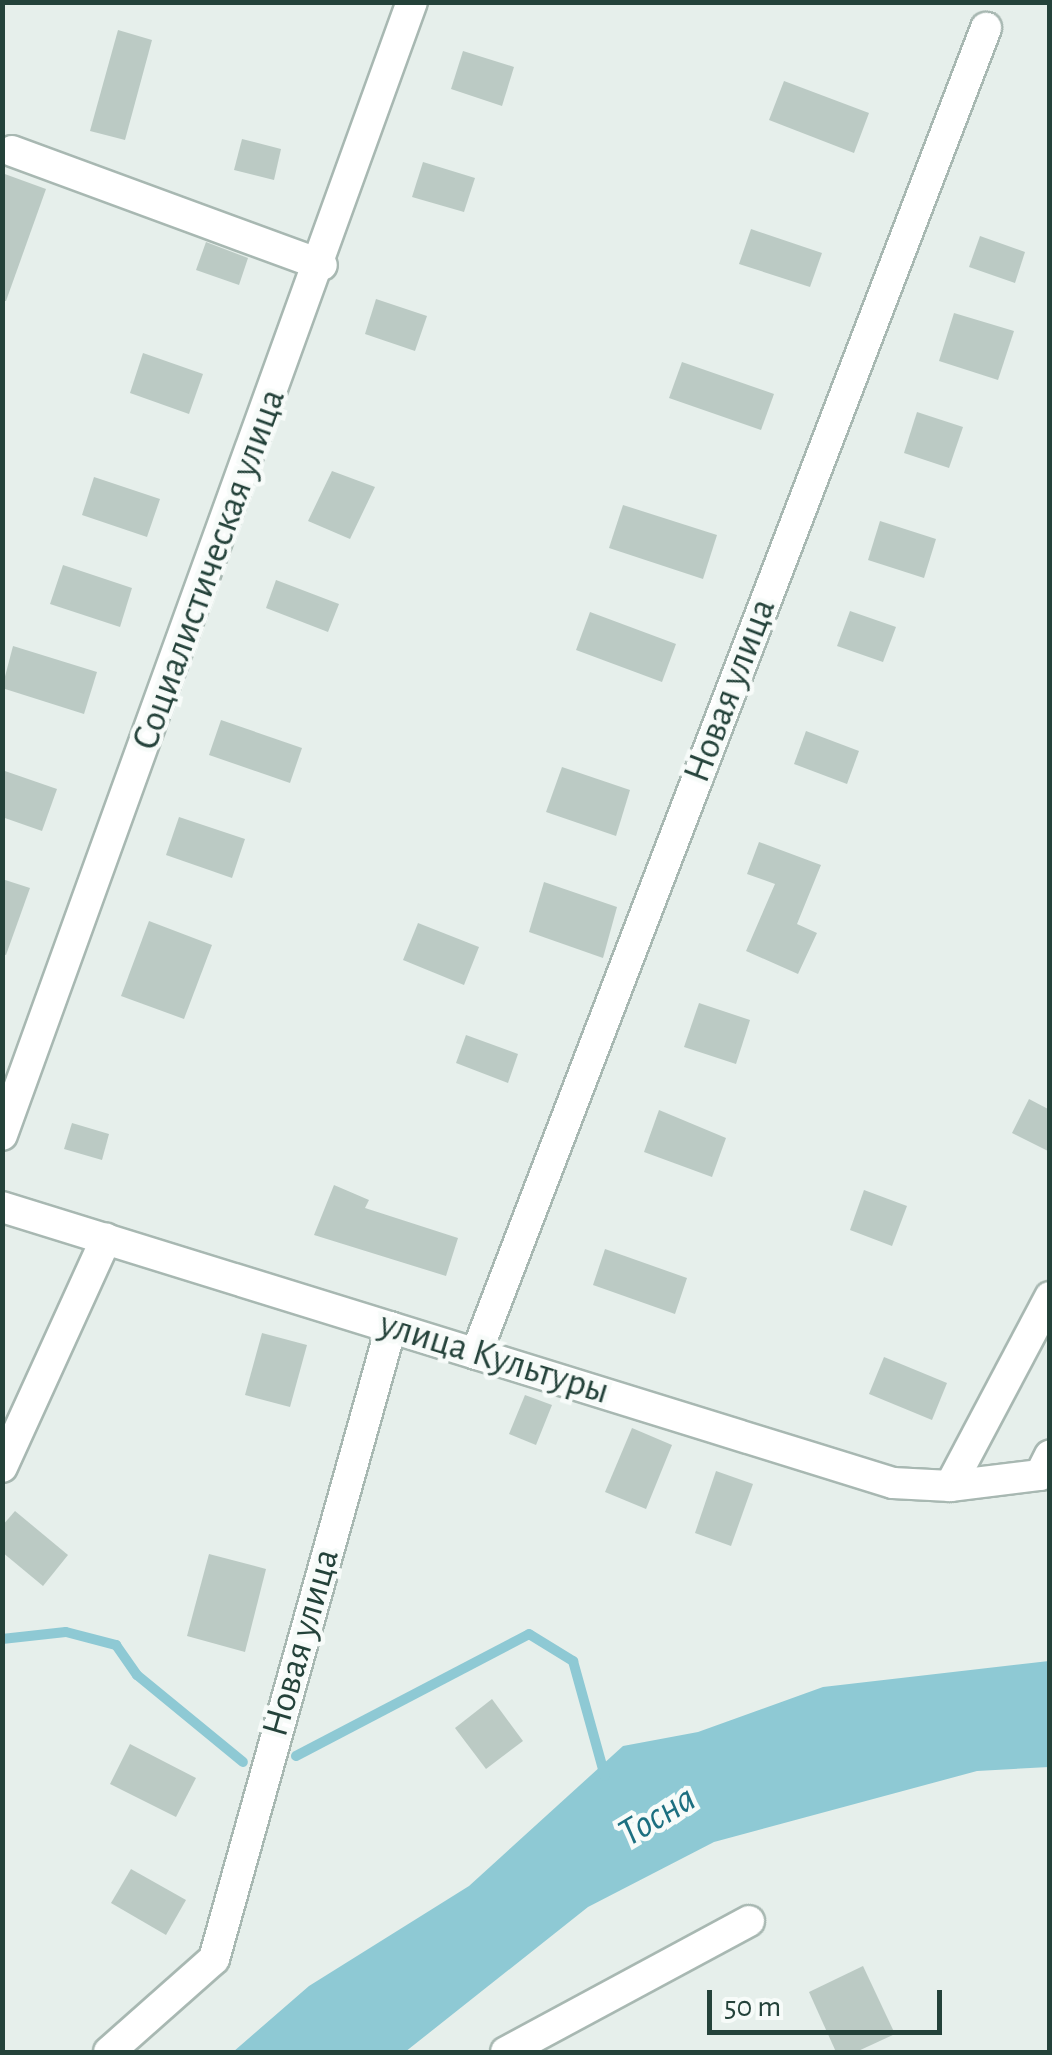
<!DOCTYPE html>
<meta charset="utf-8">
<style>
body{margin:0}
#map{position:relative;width:1052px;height:2055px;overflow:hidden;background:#e6efeb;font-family:"Alegreya Sans",sans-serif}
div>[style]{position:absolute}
.water>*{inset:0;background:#8ec9d4}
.stream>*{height:10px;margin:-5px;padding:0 5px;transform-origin:5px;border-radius:5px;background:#8ec9d4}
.building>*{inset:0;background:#bbcac4}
.roads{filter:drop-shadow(2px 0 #a8b8b2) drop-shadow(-2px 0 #a8b8b2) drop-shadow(0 2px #a8b8b2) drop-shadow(0 -2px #a8b8b2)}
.minor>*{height:30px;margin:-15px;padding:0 15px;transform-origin:15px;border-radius:15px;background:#fff}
span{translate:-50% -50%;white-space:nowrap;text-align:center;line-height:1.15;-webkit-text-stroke:9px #f7fbf9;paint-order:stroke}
.street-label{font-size:38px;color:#24423a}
.water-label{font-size:40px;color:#1c6f80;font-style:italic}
.frame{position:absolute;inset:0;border:5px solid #24423a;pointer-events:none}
.scale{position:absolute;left:707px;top:1990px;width:235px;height:45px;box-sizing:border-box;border:5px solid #24423a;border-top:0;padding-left:12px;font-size:30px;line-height:35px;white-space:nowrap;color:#24423a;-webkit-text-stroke:8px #f7fbf9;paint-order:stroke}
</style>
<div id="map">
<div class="water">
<i style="clip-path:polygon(1049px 1661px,1049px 1767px,977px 1771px,714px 1842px,588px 1907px,405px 2052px,233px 2052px,309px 1986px,469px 1886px,623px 1746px,698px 1732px,823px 1687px)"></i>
</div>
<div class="stream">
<i style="left:2px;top:1639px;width:64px;rotate:-6.2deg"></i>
<i style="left:66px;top:1632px;width:52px;rotate:14.6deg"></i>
<i style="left:116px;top:1645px;width:37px;rotate:55deg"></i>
<i style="left:137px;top:1675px;width:137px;rotate:39.4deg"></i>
<i style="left:296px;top:1756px;width:263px;rotate:-27.6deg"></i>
<i style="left:529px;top:1634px;width:52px;rotate:31.5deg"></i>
<i style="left:573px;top:1661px;width:119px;rotate:74.5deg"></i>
</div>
<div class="building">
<i style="clip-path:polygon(118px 30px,152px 40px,125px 140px,90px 131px)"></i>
<i style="clip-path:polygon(463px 51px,514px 67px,502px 106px,451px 89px)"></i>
<i style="clip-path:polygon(784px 81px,869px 113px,854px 153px,769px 120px)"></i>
<i style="clip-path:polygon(242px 139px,281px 149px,274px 180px,234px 170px)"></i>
<i style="clip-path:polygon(423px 162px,475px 178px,464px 212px,412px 197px)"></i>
<i style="clip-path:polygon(2px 173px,46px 189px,6px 301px,2px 301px)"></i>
<i style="clip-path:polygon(751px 229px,822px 253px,810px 287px,739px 264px)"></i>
<i style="clip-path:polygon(980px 236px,1025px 252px,1015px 283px,969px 267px)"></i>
<i style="clip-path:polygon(206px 242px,248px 258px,239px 285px,196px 270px)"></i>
<i style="clip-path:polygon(376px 299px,427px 316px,415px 351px,365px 334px)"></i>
<i style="clip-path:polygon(954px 313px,1014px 331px,998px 380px,939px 361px)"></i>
<i style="clip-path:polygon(143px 353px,203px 374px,189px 414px,130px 393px)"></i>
<i style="clip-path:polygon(682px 362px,774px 394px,761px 430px,669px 398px)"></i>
<i style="clip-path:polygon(917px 412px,963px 427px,949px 468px,904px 453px)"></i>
<i style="clip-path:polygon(332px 471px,375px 487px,350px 539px,308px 521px)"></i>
<i style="clip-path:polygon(94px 477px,160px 499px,147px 537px,82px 515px)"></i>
<i style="clip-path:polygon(623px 505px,717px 535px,703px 579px,609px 548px)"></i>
<i style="clip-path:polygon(880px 521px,936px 539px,924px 578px,868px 560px)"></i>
<i style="clip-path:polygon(63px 565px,132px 588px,120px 627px,50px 604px)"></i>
<i style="clip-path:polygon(276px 580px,339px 604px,328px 632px,266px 608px)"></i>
<i style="clip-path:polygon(850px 611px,896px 627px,883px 662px,837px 646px)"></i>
<i style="clip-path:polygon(590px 612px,676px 644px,662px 682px,576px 650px)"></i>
<i style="clip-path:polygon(13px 646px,97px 672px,84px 714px,2px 688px)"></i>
<i style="clip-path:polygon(221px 720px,302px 748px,290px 783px,209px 755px)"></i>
<i style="clip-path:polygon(806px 731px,859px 751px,847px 784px,794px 764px)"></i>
<i style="clip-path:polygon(562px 767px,630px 790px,616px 836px,546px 812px)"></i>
<i style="clip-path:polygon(2px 770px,57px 789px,42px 831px,2px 817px)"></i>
<i style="clip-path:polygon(179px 817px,245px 839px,232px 878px,166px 855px)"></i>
<i style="clip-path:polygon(759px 842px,821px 865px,797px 924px,817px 933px,798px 974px,746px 951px,775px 884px,747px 874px)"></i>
<i style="clip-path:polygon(2px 879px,30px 888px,6px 955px,2px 954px)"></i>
<i style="clip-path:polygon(544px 882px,617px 907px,603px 958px,529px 932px)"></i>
<i style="clip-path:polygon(149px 921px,212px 945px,184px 1019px,121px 996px)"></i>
<i style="clip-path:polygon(418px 923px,479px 947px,464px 985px,403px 960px)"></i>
<i style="clip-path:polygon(699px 1003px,750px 1020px,736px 1064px,684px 1047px)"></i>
<i style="clip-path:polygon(466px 1035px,518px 1054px,508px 1083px,456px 1063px)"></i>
<i style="clip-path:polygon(1029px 1099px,1050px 1110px,1050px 1152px,1012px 1133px)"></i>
<i style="clip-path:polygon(659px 1110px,726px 1138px,712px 1177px,644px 1152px)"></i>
<i style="clip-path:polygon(72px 1123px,109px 1134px,102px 1160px,64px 1149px)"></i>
<i style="clip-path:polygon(334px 1185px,369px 1200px,365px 1208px,458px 1238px,446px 1276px,314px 1235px)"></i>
<i style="clip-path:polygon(864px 1190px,907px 1206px,892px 1246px,850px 1230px)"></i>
<i style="clip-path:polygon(605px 1249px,687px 1278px,675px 1314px,593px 1285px)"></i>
<i style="clip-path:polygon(262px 1333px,307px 1345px,290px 1407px,245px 1395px)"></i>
<i style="clip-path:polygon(884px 1357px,947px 1383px,932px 1420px,869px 1394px)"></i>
<i style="clip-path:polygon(525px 1395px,552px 1405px,536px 1445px,509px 1434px)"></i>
<i style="clip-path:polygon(632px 1428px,672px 1445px,646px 1509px,605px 1492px)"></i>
<i style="clip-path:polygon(716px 1471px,753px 1484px,731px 1546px,695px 1533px)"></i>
<i style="clip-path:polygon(15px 1511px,68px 1555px,43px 1586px,2px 1552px,2px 1526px)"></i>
<i style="clip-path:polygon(209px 1554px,266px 1569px,245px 1652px,187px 1636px)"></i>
<i style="clip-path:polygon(492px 1699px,523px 1741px,486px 1769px,455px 1728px)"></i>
<i style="clip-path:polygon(130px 1744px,196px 1778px,176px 1817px,110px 1784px)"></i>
<i style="clip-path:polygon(131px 1869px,186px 1900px,166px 1935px,111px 1903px)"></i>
<i style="clip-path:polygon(863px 1966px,895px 2034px,856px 2052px,836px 2052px,809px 1992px)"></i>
</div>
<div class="roads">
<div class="minor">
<i style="left:12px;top:151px;width:330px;rotate:20.2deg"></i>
<i style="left:2px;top:1135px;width:1205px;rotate:-70.11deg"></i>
<i style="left:2px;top:1207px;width:933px;rotate:17.21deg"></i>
<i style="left:893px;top:1483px;width:57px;rotate:3deg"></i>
<i style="left:950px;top:1486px;width:91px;rotate:-7deg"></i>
<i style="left:1040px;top:1475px;width:22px;rotate:-63deg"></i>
<i style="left:476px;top:1354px;width:1421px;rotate:-68.96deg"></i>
<i style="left:2px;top:1467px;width:251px;rotate:-65.5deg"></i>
<i style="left:950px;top:1486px;width:214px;rotate:-62.1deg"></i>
<i style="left:109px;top:2052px;width:140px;rotate:-41.5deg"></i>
<i style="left:214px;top:1959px;width:656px;rotate:-74.35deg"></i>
<i style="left:506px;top:2052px;width:276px;rotate:-28.3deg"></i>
</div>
</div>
<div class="street-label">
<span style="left:210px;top:570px;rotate:-70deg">Социалистическая улица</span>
<span style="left:731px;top:691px;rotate:-69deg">Новая улица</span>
<span style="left:494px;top:1359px;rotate:17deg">улица Культуры</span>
<span style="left:302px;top:1643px;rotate:-74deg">Новая улица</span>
</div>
<div class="water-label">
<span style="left:657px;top:1816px;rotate:-31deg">Тосна</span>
</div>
<div class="frame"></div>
<div class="scale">50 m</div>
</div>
